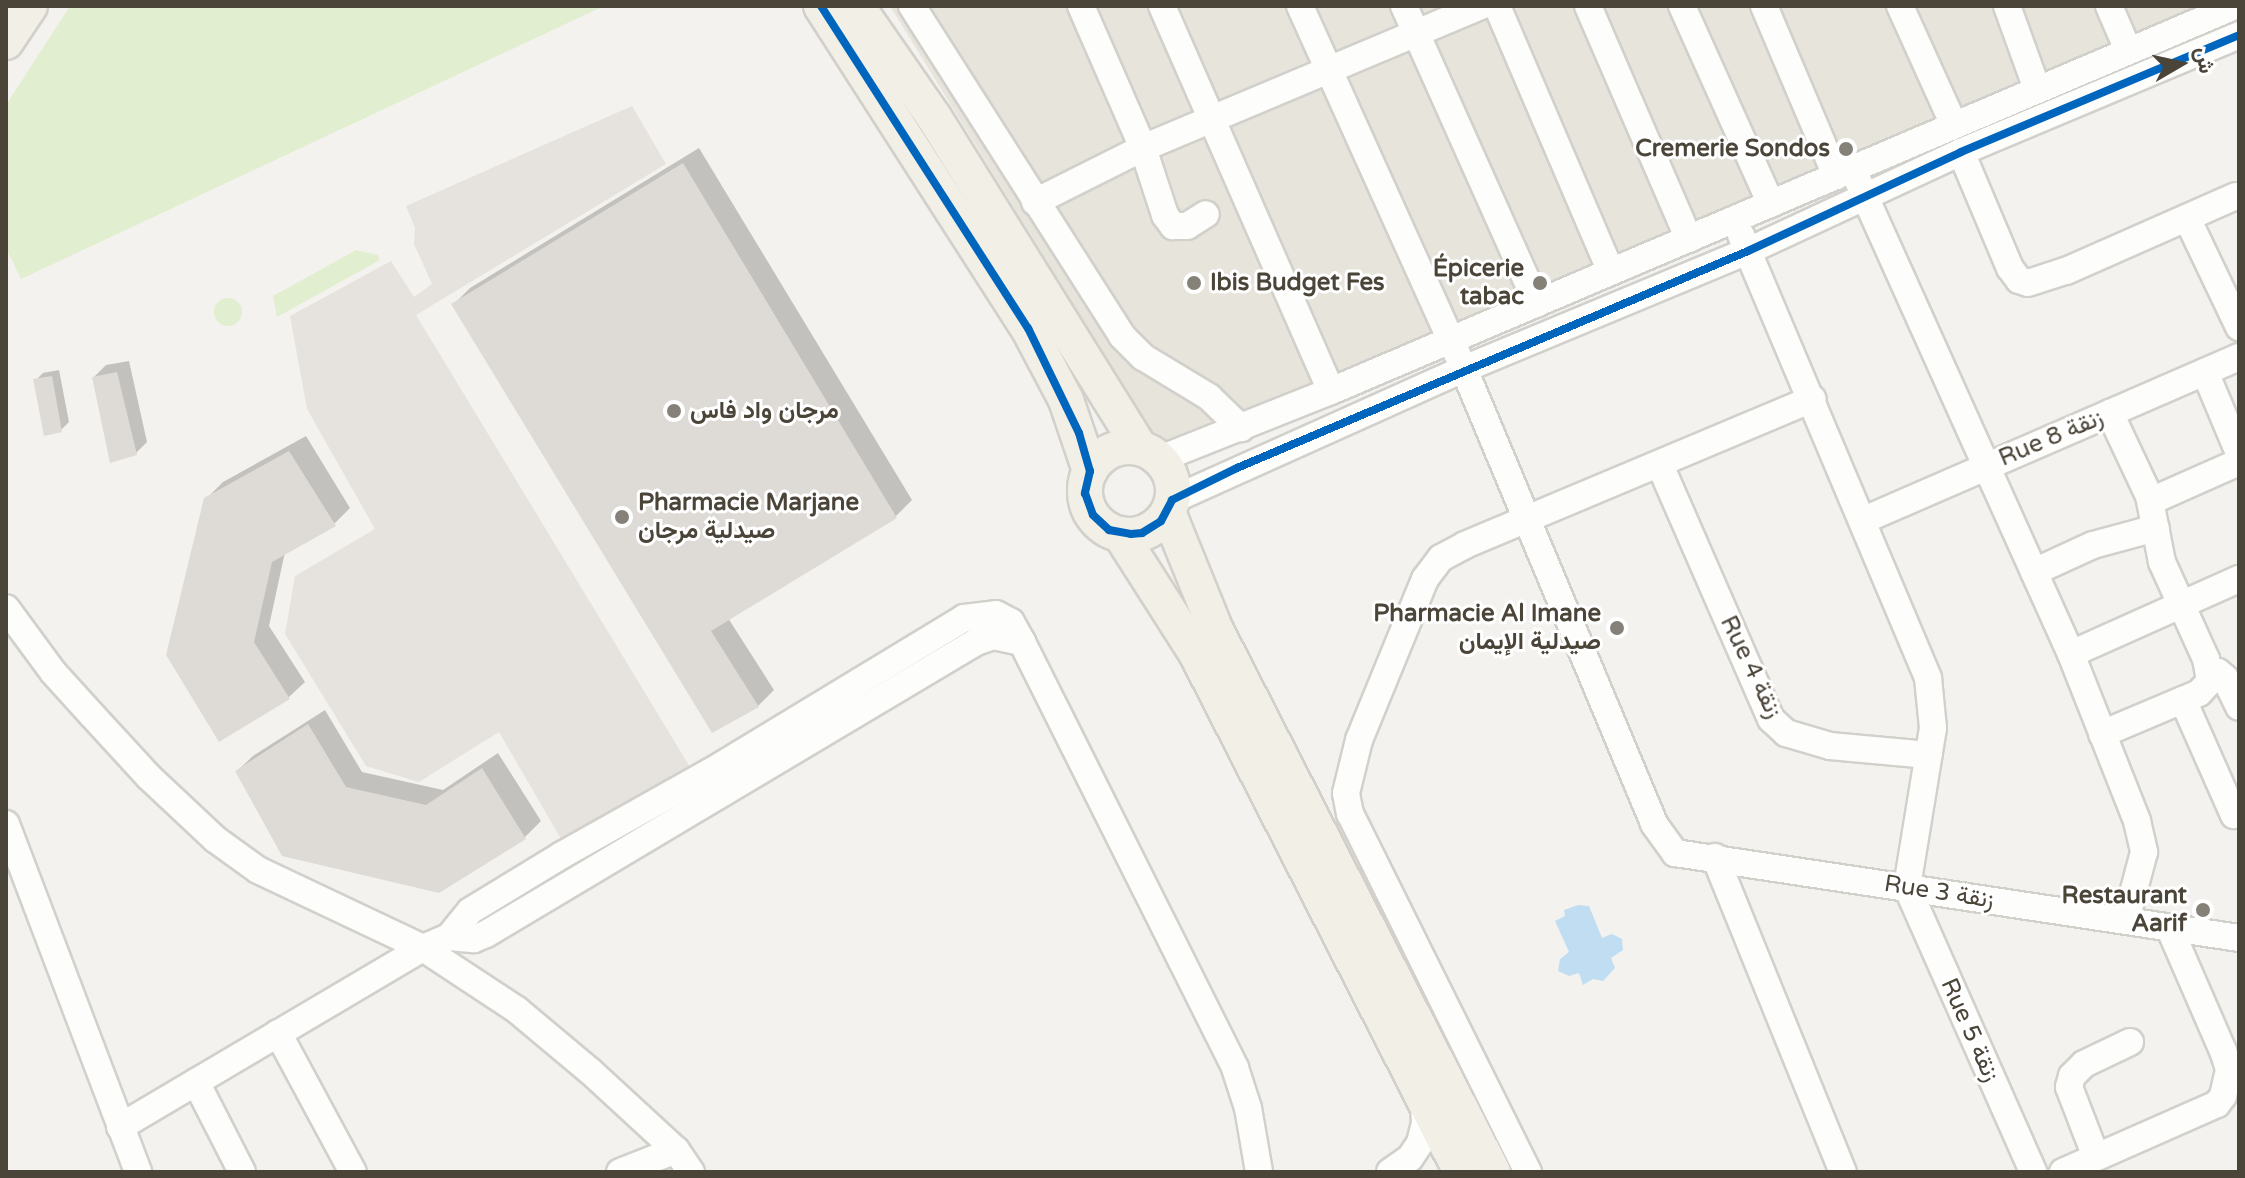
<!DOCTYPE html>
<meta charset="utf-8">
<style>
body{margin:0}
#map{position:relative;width:2245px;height:1178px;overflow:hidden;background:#f4f2ee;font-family:"Varela Round",Vazirmatn,sans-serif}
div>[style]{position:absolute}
.residential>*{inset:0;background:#e7e4dc}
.green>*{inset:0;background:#e1eecf}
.round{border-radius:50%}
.parking>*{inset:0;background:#e6e3df}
.water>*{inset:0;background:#c0ddf1}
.shadow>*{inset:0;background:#0003}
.building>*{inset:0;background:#dedbd6}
.roads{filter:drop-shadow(2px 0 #d2d0cb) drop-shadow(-2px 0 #d2d0cb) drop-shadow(0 2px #d2d0cb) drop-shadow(0 -2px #d2d0cb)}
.minor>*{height:26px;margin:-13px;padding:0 13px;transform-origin:13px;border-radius:13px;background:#fdfdfc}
.major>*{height:34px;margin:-17px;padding:0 17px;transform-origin:17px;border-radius:17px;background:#f2efe6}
.major>.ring{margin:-17px;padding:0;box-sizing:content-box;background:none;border:34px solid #f2efe6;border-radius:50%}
.bus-1>*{height:8px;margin:-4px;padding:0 4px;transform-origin:4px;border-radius:4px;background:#0065bd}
.dots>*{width:22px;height:22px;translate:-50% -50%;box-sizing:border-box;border:4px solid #fff;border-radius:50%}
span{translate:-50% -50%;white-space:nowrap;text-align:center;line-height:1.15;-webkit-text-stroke:6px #fff;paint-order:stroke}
.poi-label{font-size:24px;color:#4b4439;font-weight:700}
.right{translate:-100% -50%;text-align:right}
.left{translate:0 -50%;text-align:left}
.street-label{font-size:24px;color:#4b4439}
.frame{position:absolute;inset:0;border:8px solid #4b4439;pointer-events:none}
.north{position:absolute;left:2141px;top:24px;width:80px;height:80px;-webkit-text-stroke:6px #fff;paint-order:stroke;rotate:81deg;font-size:22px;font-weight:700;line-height:32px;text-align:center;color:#4b4439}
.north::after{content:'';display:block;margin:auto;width:28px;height:36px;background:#4b4439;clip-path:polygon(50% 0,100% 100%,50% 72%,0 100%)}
</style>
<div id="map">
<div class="residential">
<i style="clip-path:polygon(890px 6px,2226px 6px,1165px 453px)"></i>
</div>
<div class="green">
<i style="clip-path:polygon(70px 6px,604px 6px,21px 279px,6px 248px,6px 105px)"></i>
<i style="clip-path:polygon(356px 250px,378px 255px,380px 260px,277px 317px,273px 296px)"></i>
<i class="round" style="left:214px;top:298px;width:28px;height:28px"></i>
</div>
<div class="parking">
<i style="clip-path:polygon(632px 106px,666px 164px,416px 315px,690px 767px,564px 844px,499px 732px,419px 782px,366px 766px,285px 634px,295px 576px,375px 529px,307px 409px,290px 316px,391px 261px,414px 297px,432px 284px,414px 244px,415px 228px,406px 206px)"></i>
</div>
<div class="water">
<i style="clip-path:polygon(1578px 905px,1589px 906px,1602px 938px,1612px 934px,1622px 939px,1623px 950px,1611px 958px,1615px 968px,1603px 981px,1593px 979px,1583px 985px,1579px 973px,1569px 976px,1558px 971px,1560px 959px,1569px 952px,1555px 921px,1565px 916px,1564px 910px)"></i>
</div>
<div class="shadow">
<i style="clip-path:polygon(699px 148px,912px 500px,896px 516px,728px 618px,774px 690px,758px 706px,712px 731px,454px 304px,470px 288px)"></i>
<i style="clip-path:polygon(129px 361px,147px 442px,136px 453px,94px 377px,106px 365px)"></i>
<i style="clip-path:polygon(59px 370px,69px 422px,61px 430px,36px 380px,43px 373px)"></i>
<i style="clip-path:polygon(306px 436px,350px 508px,334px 524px,285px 552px,269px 626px,305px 682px,289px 697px,220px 740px,206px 499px,223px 482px)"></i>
<i style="clip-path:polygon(325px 710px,362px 772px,443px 790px,498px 753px,541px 821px,525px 837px,439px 891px,237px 771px,253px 756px)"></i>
</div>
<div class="building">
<i style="clip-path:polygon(683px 163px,897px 518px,711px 631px,759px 707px,712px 733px,451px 304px)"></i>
<i style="clip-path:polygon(117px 372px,137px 455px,110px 463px,92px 377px)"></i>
<i style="clip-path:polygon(52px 376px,62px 432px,44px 436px,33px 379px)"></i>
<i style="clip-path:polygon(289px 451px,336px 526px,272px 562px,254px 642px,290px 699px,219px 742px,166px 655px,204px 498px)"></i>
<i style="clip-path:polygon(308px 724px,346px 787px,426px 805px,482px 768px,526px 839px,439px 893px,282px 856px,235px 771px)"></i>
</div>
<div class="roads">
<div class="minor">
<i style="left:912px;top:6px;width:391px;rotate:57.5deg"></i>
<i style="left:1122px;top:336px;width:30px;rotate:45deg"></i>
<i style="left:1143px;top:357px;width:77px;rotate:31.2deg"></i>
<i style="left:1209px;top:397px;width:45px;rotate:44.1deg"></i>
<i style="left:1081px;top:6px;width:155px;rotate:66.4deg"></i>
<i style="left:1143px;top:148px;width:71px;rotate:71.8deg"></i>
<i style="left:1165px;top:215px;width:14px;rotate:54deg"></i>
<i style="left:1173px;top:226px;width:14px"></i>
<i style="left:1187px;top:226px;width:22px;rotate:-32deg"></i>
<i style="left:1162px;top:6px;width:420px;rotate:66.3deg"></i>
<i style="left:1300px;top:6px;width:398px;rotate:65.7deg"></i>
<i style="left:1464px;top:369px;width:493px;rotate:67.3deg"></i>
<i style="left:1654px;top:824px;width:36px;rotate:54deg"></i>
<i style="left:1675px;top:853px;width:570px;rotate:8.57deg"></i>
<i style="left:1404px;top:6px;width:326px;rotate:65.9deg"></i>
<i style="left:1497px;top:6px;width:289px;rotate:66.8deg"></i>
<i style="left:1588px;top:6px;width:254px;rotate:66.6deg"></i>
<i style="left:1682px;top:6px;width:217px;rotate:65.8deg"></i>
<i style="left:1764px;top:6px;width:185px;rotate:67deg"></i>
<i style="left:1900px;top:6px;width:131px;rotate:65.6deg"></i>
<i style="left:2007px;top:6px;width:88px;rotate:70.1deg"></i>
<i style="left:2109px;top:6px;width:48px;rotate:66.6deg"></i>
<i style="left:1961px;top:152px;width:126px;rotate:67.1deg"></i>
<i style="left:2010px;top:268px;width:15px;rotate:53deg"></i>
<i style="left:2019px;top:280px;width:9px;rotate:18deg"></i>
<i style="left:2028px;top:283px;width:40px;rotate:-18deg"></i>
<i style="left:2066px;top:271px;width:186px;rotate:-23.8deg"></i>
<i style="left:1858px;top:181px;width:519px;rotate:65.76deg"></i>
<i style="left:2071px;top:654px;width:180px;rotate:68.4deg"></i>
<i style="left:2137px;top:821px;width:32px;rotate:77deg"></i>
<i style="left:2144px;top:852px;width:70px;rotate:104.8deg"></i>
<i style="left:1035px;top:202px;width:121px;rotate:-26.6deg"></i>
<i style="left:1143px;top:148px;width:367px;rotate:-22.8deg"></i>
<i style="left:2187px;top:218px;width:121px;rotate:64.5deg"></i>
<i style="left:1741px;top:235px;width:481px;rotate:67.1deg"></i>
<i style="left:1928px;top:678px;width:50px;rotate:84.3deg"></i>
<i style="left:1933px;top:728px;width:161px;rotate:99.3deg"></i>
<i style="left:1907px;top:887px;width:312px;rotate:66.1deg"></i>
<i style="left:2205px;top:372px;width:88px;rotate:67.2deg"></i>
<i style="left:1160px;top:459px;width:184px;rotate:-21.7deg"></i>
<i style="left:1331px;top:391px;width:983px;rotate:-23.07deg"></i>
<i style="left:1660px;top:465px;width:277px;rotate:66.4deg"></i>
<i style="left:1771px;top:719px;width:21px;rotate:43deg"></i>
<i style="left:1786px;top:733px;width:46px;rotate:16.5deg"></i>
<i style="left:1830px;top:746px;width:99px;rotate:5.2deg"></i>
<i style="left:1172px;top:500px;width:320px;rotate:-24.2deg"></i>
<i style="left:1464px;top:369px;width:308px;rotate:-22.6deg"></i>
<i style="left:1748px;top:251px;width:235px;rotate:-24.9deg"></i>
<i style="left:1961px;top:152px;width:302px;rotate:-22.8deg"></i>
<i style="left:2151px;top:501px;width:96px;rotate:-23.9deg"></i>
<i style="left:1864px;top:520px;width:409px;rotate:-23.5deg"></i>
<i style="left:2034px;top:572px;width:65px;rotate:-24.6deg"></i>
<i style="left:2093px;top:545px;width:65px;rotate:-15.1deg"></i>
<i style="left:6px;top:608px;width:79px;rotate:53.7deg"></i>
<i style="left:53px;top:672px;width:58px;rotate:47.8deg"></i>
<i style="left:92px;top:715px;width:84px;rotate:47.4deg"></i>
<i style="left:149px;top:777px;width:91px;rotate:43.2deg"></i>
<i style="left:215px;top:839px;width:53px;rotate:35.8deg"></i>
<i style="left:258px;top:870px;width:183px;rotate:25.3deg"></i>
<i style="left:423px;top:948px;width:28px;rotate:-23deg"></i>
<i style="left:449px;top:937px;width:25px;rotate:5deg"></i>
<i style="left:474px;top:939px;width:13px;rotate:-23deg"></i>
<i style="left:486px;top:934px;width:570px;rotate:-30.79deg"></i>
<i style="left:976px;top:642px;width:18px;rotate:-19deg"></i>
<i style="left:993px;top:636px;width:30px;rotate:12deg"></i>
<i style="left:2071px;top:654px;width:184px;rotate:-24.1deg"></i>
<i style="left:2210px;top:673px;width:8px;rotate:-7deg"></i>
<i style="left:2218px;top:672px;width:9px;rotate:41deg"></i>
<i style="left:2225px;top:678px;width:32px;rotate:64deg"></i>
<i style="left:2183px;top:700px;width:126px;rotate:66.1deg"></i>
<i style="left:2102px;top:734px;width:105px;rotate:-22.9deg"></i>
<i style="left:2199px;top:693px;width:16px;rotate:-47deg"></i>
<i style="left:2210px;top:681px;width:22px;rotate:-100deg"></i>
<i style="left:2206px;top:659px;width:107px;rotate:-114.4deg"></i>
<i style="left:2162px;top:562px;width:67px;rotate:-101.1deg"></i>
<i style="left:2149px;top:496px;width:92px;rotate:-115.2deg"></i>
<i style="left:6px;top:824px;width:372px;rotate:69.2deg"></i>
<i style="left:1715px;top:857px;width:340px;rotate:67.9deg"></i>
<i style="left:449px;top:937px;width:33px;rotate:-51deg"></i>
<i style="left:470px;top:911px;width:108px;rotate:-31.3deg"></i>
<i style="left:562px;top:855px;width:170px;rotate:-29.3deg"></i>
<i style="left:710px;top:772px;width:297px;rotate:-31.2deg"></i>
<i style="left:964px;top:618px;width:32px;rotate:-7deg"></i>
<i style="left:996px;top:614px;width:17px;rotate:28deg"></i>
<i style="left:1011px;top:622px;width:23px;rotate:61deg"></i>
<i style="left:1022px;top:642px;width:476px;rotate:63.4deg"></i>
<i style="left:1235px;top:1068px;width:42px;rotate:72deg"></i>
<i style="left:1248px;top:1108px;width:65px;rotate:80.2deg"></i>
<i style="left:278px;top:1033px;width:158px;rotate:61.7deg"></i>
<i style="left:196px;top:1082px;width:101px;rotate:62.9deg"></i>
<i style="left:120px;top:1127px;width:352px;rotate:-30.6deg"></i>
<i style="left:423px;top:948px;width:113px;rotate:33.4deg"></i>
<i style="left:517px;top:1010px;width:95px;rotate:39.9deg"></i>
<i style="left:590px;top:1071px;width:117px;rotate:42.6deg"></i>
<i style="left:676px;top:1150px;width:27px;rotate:56deg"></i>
<i style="left:2096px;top:1157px;width:75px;rotate:-111.1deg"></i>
<i style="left:2069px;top:1087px;width:11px;rotate:-75deg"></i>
<i style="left:2072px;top:1076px;width:17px;rotate:-45deg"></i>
<i style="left:2084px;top:1064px;width:51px;rotate:-25.6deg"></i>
<i style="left:620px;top:1172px;width:60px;rotate:-21.4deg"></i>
<i style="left:1390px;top:1172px;width:24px;rotate:-35deg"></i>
<i style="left:1410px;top:1158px;width:18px;rotate:-56deg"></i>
<i style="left:1420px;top:1143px;width:21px;rotate:-76deg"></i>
<i style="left:1425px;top:1123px;width:22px;rotate:-93deg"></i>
<i style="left:1528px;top:1172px;width:400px;rotate:-116.4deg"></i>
<i style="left:1350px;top:814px;width:21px;rotate:-101deg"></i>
<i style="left:1346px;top:793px;width:55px;rotate:-76.2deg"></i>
<i style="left:1359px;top:740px;width:174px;rotate:-67.7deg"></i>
<i style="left:1425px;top:579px;width:26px;rotate:-53deg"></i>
<i style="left:1441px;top:558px;width:27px;rotate:-28deg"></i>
<i style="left:1465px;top:545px;width:377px;rotate:-22.8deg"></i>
<i style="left:2063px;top:1172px;width:168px;rotate:-23.8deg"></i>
<i style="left:2217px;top:1104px;width:10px;rotate:-53deg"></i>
<i style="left:2223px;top:1096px;width:28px;rotate:-77deg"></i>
<i style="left:2229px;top:1069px;width:19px;rotate:-108deg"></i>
<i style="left:2223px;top:1051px;width:135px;rotate:-113.5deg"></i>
</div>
<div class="major">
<i style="left:821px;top:6px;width:383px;rotate:57.3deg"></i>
<i style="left:1028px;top:328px;width:81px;rotate:62.2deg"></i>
<i style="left:1066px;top:400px;width:75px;rotate:71.3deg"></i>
<i style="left:857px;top:6px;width:135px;rotate:55.3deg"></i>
<i style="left:934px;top:117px;width:390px;rotate:58.1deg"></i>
<i style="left:6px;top:42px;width:43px;rotate:-56.3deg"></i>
<i class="ring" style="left:1085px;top:447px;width:54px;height:54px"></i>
<i style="left:1168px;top:512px;width:125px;rotate:67.9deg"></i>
<i style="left:1215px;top:628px;width:611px;rotate:62.93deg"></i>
<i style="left:1120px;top:534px;width:143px;rotate:57.5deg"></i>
<i style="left:1197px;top:655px;width:581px;rotate:62.95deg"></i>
</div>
</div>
<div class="bus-1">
<i style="left:821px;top:6px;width:383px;rotate:57.3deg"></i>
<i style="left:1028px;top:328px;width:117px;rotate:64.1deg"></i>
<i style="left:1079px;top:433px;width:40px;rotate:74deg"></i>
<i style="left:1090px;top:471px;width:23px;rotate:103deg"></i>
<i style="left:1085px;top:493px;width:23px;rotate:70deg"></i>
<i style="left:1093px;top:515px;width:22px;rotate:43deg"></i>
<i style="left:1109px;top:530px;width:22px;rotate:10deg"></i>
<i style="left:1131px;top:534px;width:11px;rotate:-5deg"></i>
<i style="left:1142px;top:533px;width:22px;rotate:-32deg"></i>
<i style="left:1161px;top:521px;width:24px;rotate:-62deg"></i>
<i style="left:1172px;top:500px;width:72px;rotate:-26.2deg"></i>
<i style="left:1237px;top:468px;width:555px;rotate:-23.01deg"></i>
<i style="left:1748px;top:251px;width:235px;rotate:-24.9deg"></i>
<i style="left:1961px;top:152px;width:302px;rotate:-22.8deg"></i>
</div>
<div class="dots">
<i style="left:1846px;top:149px;background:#868178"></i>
<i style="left:1194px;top:283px;background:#868178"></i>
<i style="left:1540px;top:283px;background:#868178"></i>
<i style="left:674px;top:411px;background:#868178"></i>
<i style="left:622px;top:517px;background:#868178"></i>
<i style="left:1617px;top:628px;background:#868178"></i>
<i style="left:2203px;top:910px;background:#868178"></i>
</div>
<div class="poi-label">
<span class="right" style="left:1830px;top:149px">Cremerie Sondos</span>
<span class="right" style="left:1524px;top:283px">Épicerie<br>tabac</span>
<span class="left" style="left:1210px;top:283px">Ibis Budget Fes</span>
<span class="left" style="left:690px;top:411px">مرجان واد فاس</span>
<span class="left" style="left:638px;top:517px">Pharmacie Marjane<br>صيدلية مرجان</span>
<span class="right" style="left:1601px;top:628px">Pharmacie Al Imane<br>صيدلية الإيمان</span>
<span class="right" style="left:2187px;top:910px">Restaurant<br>Aarif</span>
</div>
<div class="street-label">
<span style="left:2051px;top:438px;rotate:-23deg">Rue 8 زنقة</span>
<span style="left:1751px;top:667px;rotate:64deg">Rue 4 زنقة</span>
<span style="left:1939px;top:892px;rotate:9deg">Rue 3 زنقة</span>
<span style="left:1970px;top:1030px;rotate:66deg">Rue 5 زنقة</span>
</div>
<div class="frame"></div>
<div class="north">ش</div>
</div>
